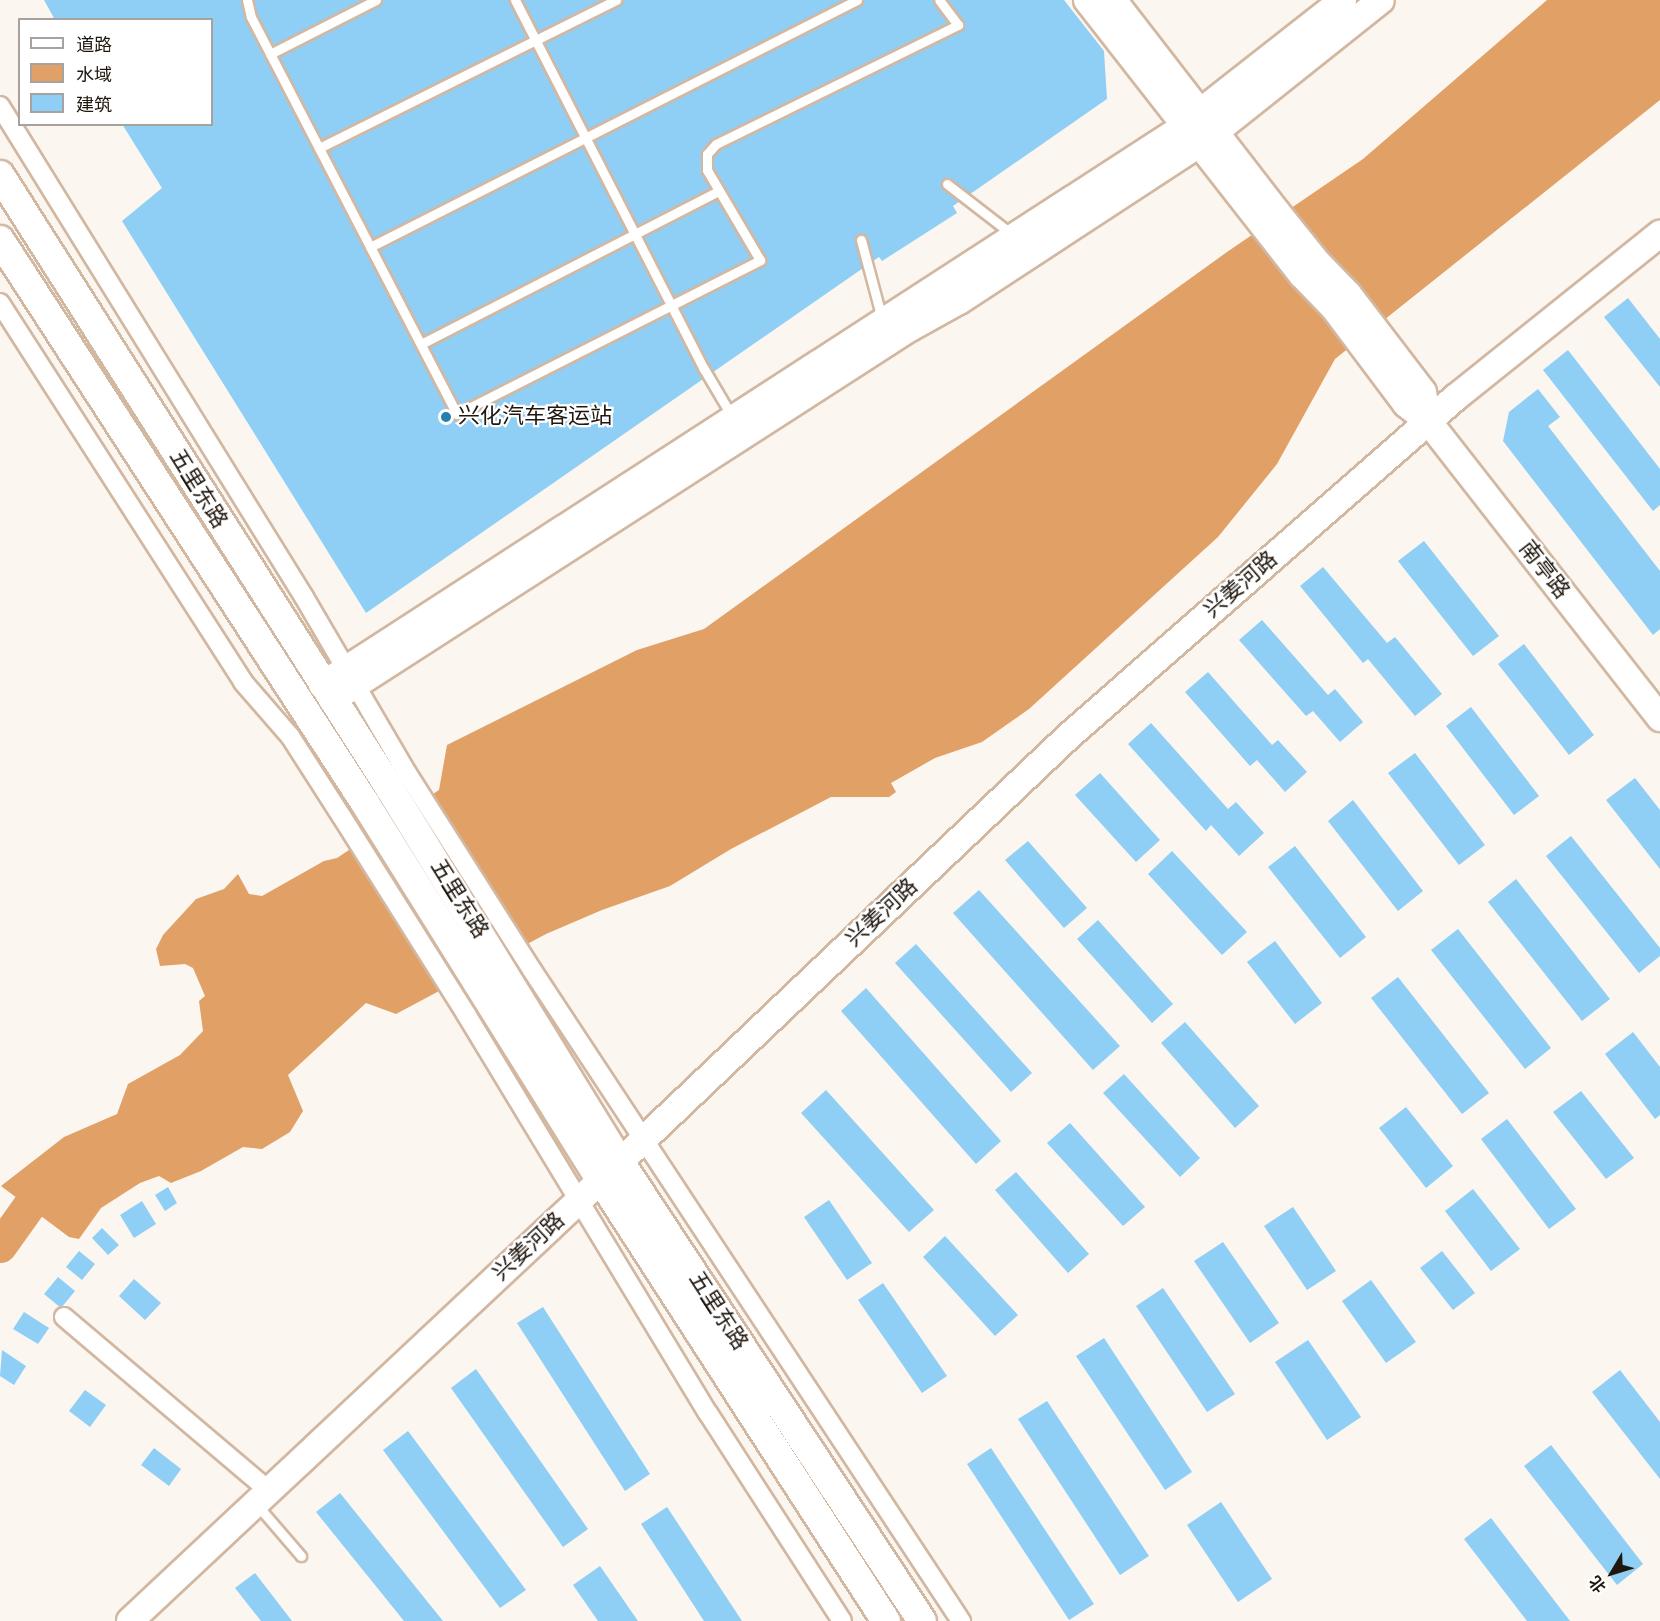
<!DOCTYPE html>
<meta charset="utf-8">
<style>
body{margin:0}
#map{position:relative;width:1660px;height:1621px;overflow:hidden;background:#fcf6f1;font-family:"Alegreya Sans","Noto Sans SC",sans-serif}
div>[style]{position:absolute}
.water>*{inset:0;background:#e0a066}
.river>*{height:33px;margin:-16.5px;padding:0 16.5px;transform-origin:16.5px;border-radius:16.5px;background:#e0a066}
.building>*{inset:0;background:#8fcef5}
.roads{filter:drop-shadow(2px 0 #d2b7a1) drop-shadow(-2px 0 #d2b7a1) drop-shadow(0 2px #d2b7a1) drop-shadow(0 -2px #d2b7a1)}
.lane>*{height:9px;margin:-4.5px;padding:0 4.5px;transform-origin:4.5px;border-radius:4.5px;background:#fff}
.street>*{height:18px;margin:-9px;padding:0 9px;transform-origin:9px;border-radius:9px;background:#fff}
.secondary>*{height:26px;margin:-13px;padding:0 13px;transform-origin:13px;border-radius:13px;background:#fff}
.primary>*{height:28px;margin:-14px;padding:0 14px;transform-origin:14px;border-radius:14px;background:#fff}
.dots>*{width:16px;height:16px;translate:-50% -50%;box-sizing:border-box;border:3px solid #fff;border-radius:50%}
span{translate:-50% -50%;white-space:nowrap;text-align:center;line-height:1.15;-webkit-text-stroke:4.5px #fff;paint-order:stroke}
.poi-label{font-size:22px;color:#1f160e}
.left{translate:0 -50%;text-align:left}
.street-label{font-size:22px;color:#1f160e}
.legend{position:absolute;left:18px;top:18px;width:195px;height:108px;box-sizing:border-box;background:#fff;border:2px solid #a5a29f;margin:0;padding:8px 10px;list-style:none;font-size:18px;color:#1f160e}
.legend li{display:flex;align-items:center;gap:12px;height:30px}
.legend b{width:30px;border:2px solid #a5a29f}
.north{position:absolute;left:1582px;top:1543px;width:60px;height:60px;-webkit-text-stroke:4px #fff;paint-order:stroke;rotate:232deg;font-size:16px;font-weight:700;line-height:24px;text-align:center;color:#1f160e}
.north::after{content:'';display:block;margin:auto;width:21px;height:27px;background:#1f160e;clip-path:polygon(50% 0,100% 100%,50% 72%,0 100%)}
</style>
<div id="map">
<div class="water">
<i style="clip-path:polygon(1547px 0,1660px 0,1660px 100px,1335px 359px,1277px 464px,1218px 537px,1029px 709px,982px 742px,935px 758px,891px 783px,896px 792px,889px 797px,831px 797px,731px 849px,670px 886px,602px 910px,546px 934px,396px 1014px,366px 1003px,288px 1075px,303px 1111px,290px 1132px,262px 1149px,243px 1147px,201px 1171px,171px 1183px,159px 1176px,140px 1183px,101px 1208px,79px 1239px,69px 1237px,1px 1186px,64px 1137px,117px 1114px,128px 1084px,180px 1055px,203px 1031px,199px 1001px,205px 996px,193px 968px,185px 964px,160px 966px,156px 949px,163px 935px,196px 899px,224px 889px,238px 874px,249px 894px,262px 896px,324px 861px,337px 858px,439px 790px,447px 745px,637px 650px,704px 629px,1227px 252px,1363px 159px)"></i>
</div>
<div class="river">
<i style="left:0;top:1246px;width:95px;rotate:-54.5deg"></i>
</div>
<div class="building">
<i style="clip-path:polygon(44px 0,1064px 0,1104px 51px,1107px 99px,953px 206px,957px 213px,882px 261px,879px 257px,366px 613px,122px 221px,162px 188px,122px 124px,212px 124px,212px 20px,55px 20px)"></i>
<i style="clip-path:polygon(1628px 298px,1660px 339px,1660px 387px,1604px 317px)"></i>
<i style="clip-path:polygon(1568px 350px,1660px 469px,1660px 505px,1653px 511px,1543px 370px)"></i>
<i style="clip-path:polygon(1538px 389px,1560px 417px,1548px 426px,1660px 571px,1660px 629px,1653px 635px,1503px 441px,1509px 412px)"></i>
<i style="clip-path:polygon(1424px 541px,1499px 636px,1473px 656px,1398px 561px)"></i>
<i style="clip-path:polygon(1323px 567px,1387px 643px,1395px 637px,1442px 694px,1415px 716px,1368px 659px,1363px 663px,1300px 586px)"></i>
<i style="clip-path:polygon(1262px 620px,1328px 695px,1335px 689px,1363px 722px,1340px 742px,1313px 711px,1306px 716px,1239px 640px)"></i>
<i style="clip-path:polygon(1524px 644px,1594px 735px,1569px 755px,1498px 664px)"></i>
<i style="clip-path:polygon(1208px 672px,1272px 745px,1278px 740px,1307px 772px,1285px 792px,1257px 760px,1250px 766px,1185px 692px)"></i>
<i style="clip-path:polygon(1471px 707px,1539px 796px,1514px 815px,1446px 726px)"></i>
<i style="clip-path:polygon(1151px 723px,1228px 809px,1236px 802px,1264px 833px,1239px 856px,1211px 825px,1206px 831px,1128px 744px)"></i>
<i style="clip-path:polygon(1415px 753px,1485px 845px,1459px 865px,1388px 773px)"></i>
<i style="clip-path:polygon(1100px 773px,1160px 840px,1136px 862px,1075px 795px)"></i>
<i style="clip-path:polygon(1635px 778px,1660px 810px,1660px 869px,1606px 800px)"></i>
<i style="clip-path:polygon(1353px 800px,1423px 891px,1398px 911px,1328px 821px)"></i>
<i style="clip-path:polygon(1571px 836px,1660px 948px,1660px 956px,1639px 973px,1546px 856px)"></i>
<i style="clip-path:polygon(1028px 841px,1087px 908px,1064px 928px,1005px 860px)"></i>
<i style="clip-path:polygon(1295px 846px,1366px 937px,1340px 958px,1268px 867px)"></i>
<i style="clip-path:polygon(1172px 851px,1247px 932px,1222px 955px,1148px 874px)"></i>
<i style="clip-path:polygon(1516px 879px,1610px 999px,1582px 1021px,1488px 902px)"></i>
<i style="clip-path:polygon(979px 890px,1120px 1046px,1093px 1070px,953px 913px)"></i>
<i style="clip-path:polygon(1098px 920px,1173px 1004px,1152px 1023px,1077px 939px)"></i>
<i style="clip-path:polygon(1458px 929px,1551px 1048px,1525px 1069px,1431px 950px)"></i>
<i style="clip-path:polygon(1275px 941px,1322px 1003px,1295px 1024px,1247px 962px)"></i>
<i style="clip-path:polygon(916px 944px,1032px 1073px,1011px 1092px,895px 963px)"></i>
<i style="clip-path:polygon(1398px 977px,1489px 1093px,1462px 1114px,1371px 998px)"></i>
<i style="clip-path:polygon(866px 988px,1001px 1141px,976px 1164px,841px 1011px)"></i>
<i style="clip-path:polygon(1185px 1022px,1259px 1106px,1235px 1128px,1161px 1043px)"></i>
<i style="clip-path:polygon(1633px 1032px,1660px 1067px,1660px 1115px,1655px 1119px,1605px 1054px)"></i>
<i style="clip-path:polygon(1124px 1074px,1200px 1158px,1180px 1177px,1103px 1093px)"></i>
<i style="clip-path:polygon(826px 1090px,934px 1210px,909px 1232px,801px 1113px)"></i>
<i style="clip-path:polygon(1581px 1091px,1634px 1158px,1606px 1179px,1553px 1112px)"></i>
<i style="clip-path:polygon(1406px 1107px,1453px 1166px,1426px 1188px,1379px 1128px)"></i>
<i style="clip-path:polygon(1507px 1119px,1576px 1209px,1549px 1229px,1481px 1139px)"></i>
<i style="clip-path:polygon(1070px 1123px,1145px 1207px,1123px 1226px,1047px 1143px)"></i>
<i style="clip-path:polygon(1016px 1172px,1089px 1254px,1068px 1273px,995px 1190px)"></i>
<i style="clip-path:polygon(168px 1187px,177px 1203px,165px 1211px,155px 1195px)"></i>
<i style="clip-path:polygon(1473px 1189px,1520px 1249px,1491px 1271px,1445px 1211px)"></i>
<i style="clip-path:polygon(829px 1200px,872px 1263px,847px 1280px,804px 1217px)"></i>
<i style="clip-path:polygon(142px 1201px,156px 1224px,134px 1238px,120px 1215px)"></i>
<i style="clip-path:polygon(1293px 1207px,1336px 1271px,1307px 1290px,1264px 1226px)"></i>
<i style="clip-path:polygon(102px 1228px,119px 1245px,108px 1255px,92px 1238px)"></i>
<i style="clip-path:polygon(945px 1236px,1018px 1315px,995px 1336px,923px 1257px)"></i>
<i style="clip-path:polygon(1223px 1242px,1279px 1323px,1250px 1343px,1194px 1261px)"></i>
<i style="clip-path:polygon(79px 1251px,95px 1264px,82px 1280px,66px 1267px)"></i>
<i style="clip-path:polygon(1442px 1251px,1475px 1293px,1453px 1310px,1420px 1268px)"></i>
<i style="clip-path:polygon(58px 1277px,75px 1291px,61px 1308px,44px 1294px)"></i>
<i style="clip-path:polygon(134px 1279px,161px 1303px,145px 1320px,119px 1296px)"></i>
<i style="clip-path:polygon(1371px 1280px,1416px 1342px,1386px 1363px,1342px 1301px)"></i>
<i style="clip-path:polygon(883px 1283px,947px 1376px,922px 1393px,858px 1300px)"></i>
<i style="clip-path:polygon(1163px 1288px,1235px 1394px,1207px 1412px,1136px 1306px)"></i>
<i style="clip-path:polygon(543px 1307px,650px 1474px,625px 1491px,517px 1323px)"></i>
<i style="clip-path:polygon(24px 1312px,49px 1328px,38px 1344px,13px 1329px)"></i>
<i style="clip-path:polygon(1104px 1338px,1192px 1472px,1165px 1490px,1076px 1356px)"></i>
<i style="clip-path:polygon(1308px 1340px,1361px 1417px,1327px 1440px,1275px 1362px)"></i>
<i style="clip-path:polygon(2px 1350px,26px 1366px,14px 1385px,0 1376px)"></i>
<i style="clip-path:polygon(476px 1369px,588px 1529px,563px 1547px,451px 1388px)"></i>
<i style="clip-path:polygon(1620px 1370px,1660px 1422px,1660px 1479px,1592px 1392px)"></i>
<i style="clip-path:polygon(85px 1390px,106px 1405px,90px 1427px,69px 1411px)"></i>
<i style="clip-path:polygon(1047px 1401px,1149px 1556px,1120px 1575px,1018px 1419px)"></i>
<i style="clip-path:polygon(408px 1431px,526px 1590px,500px 1608px,383px 1450px)"></i>
<i style="clip-path:polygon(1551px 1445px,1643px 1564px,1617px 1585px,1524px 1466px)"></i>
<i style="clip-path:polygon(154px 1448px,181px 1469px,169px 1486px,141px 1465px)"></i>
<i style="clip-path:polygon(991px 1448px,1094px 1604px,1069px 1620px,967px 1464px)"></i>
<i style="clip-path:polygon(340px 1493px,443px 1621px,404px 1621px,316px 1512px)"></i>
<i style="clip-path:polygon(1221px 1502px,1272px 1579px,1238px 1602px,1187px 1525px)"></i>
<i style="clip-path:polygon(667px 1507px,742px 1621px,704px 1621px,641px 1524px)"></i>
<i style="clip-path:polygon(1491px 1518px,1570px 1621px,1527px 1621px,1464px 1539px)"></i>
<i style="clip-path:polygon(600px 1566px,638px 1621px,598px 1621px,573px 1585px)"></i>
<i style="clip-path:polygon(255px 1573px,292px 1621px,261px 1621px,235px 1588px)"></i>
</div>
<div class="roads">
<div class="lane">
<i style="left:247px;top:0;width:17px;rotate:77deg"></i>
<i style="left:251px;top:17px;width:447px;rotate:62.6deg"></i>
<i style="left:457px;top:414px;width:340px;rotate:-26.9deg"></i>
<i style="left:760px;top:260px;width:104px;rotate:-120.5deg"></i>
<i style="left:707px;top:170px;width:16px;rotate:-90deg"></i>
<i style="left:707px;top:154px;width:13px;rotate:-48deg"></i>
<i style="left:716px;top:144px;width:270px;rotate:-26.2deg"></i>
<i style="left:958px;top:25px;width:31px;rotate:-127deg"></i>
<i style="left:515px;top:0;width:415px;rotate:62.9deg"></i>
<i style="left:704px;top:369px;width:57px;rotate:59.4deg"></i>
<i style="left:270px;top:54px;width:119px;rotate:-27deg"></i>
<i style="left:319px;top:148px;width:332px;rotate:-26.5deg"></i>
<i style="left:947px;top:184px;width:83px;rotate:37.7deg"></i>
<i style="left:861px;top:240px;width:82px;rotate:75.1deg"></i>
<i style="left:370px;top:247px;width:546px;rotate:-26.89deg"></i>
<i style="left:421px;top:344px;width:335px;rotate:-27.2deg"></i>
<i style="left:258px;top:1506px;width:66px;rotate:49.3deg"></i>
</div>
<div class="street">
<i style="left:0;top:106px;width:577px;rotate:58.24deg"></i>
<i style="left:304px;top:597px;width:204px;rotate:59.7deg"></i>
<i style="left:407px;top:773px;width:233px;rotate:57.6deg"></i>
<i style="left:532px;top:970px;width:780px;rotate:56.62deg"></i>
<i style="left:0;top:303px;width:450px;rotate:57.3deg"></i>
<i style="left:243px;top:682px;width:72px;rotate:49deg"></i>
<i style="left:290px;top:736px;width:96px;rotate:57.3deg"></i>
<i style="left:342px;top:817px;width:233px;rotate:57.8deg"></i>
<i style="left:466px;top:1014px;width:467px;rotate:58.8deg"></i>
<i style="left:708px;top:1413px;width:247px;rotate:57.2deg"></i>
<i style="left:64px;top:1317px;width:269px;rotate:40.3deg"></i>
</div>
<div class="secondary">
<i style="left:1087px;top:0;width:349px;rotate:52deg"></i>
<i style="left:1302px;top:275px;width:46px;rotate:45.9deg"></i>
<i style="left:1334px;top:308px;width:120px;rotate:53.1deg"></i>
<i style="left:1406px;top:404px;width:28px;rotate:38deg"></i>
<i style="left:1428px;top:421px;width:377px;rotate:52deg"></i>
<i style="left:1113px;top:0;width:267px;rotate:52.3deg"></i>
<i style="left:1276px;top:211px;width:65px;rotate:51.2deg"></i>
<i style="left:1317px;top:262px;width:45px;rotate:45.9deg"></i>
<i style="left:1348px;top:294px;width:123px;rotate:52.6deg"></i>
<i style="left:1423px;top:392px;width:29px;rotate:80deg"></i>
<i style="left:1199px;top:113px;width:183px;rotate:-38.1deg"></i>
<i style="left:1214px;top:133px;width:213px;rotate:-38.5deg"></i>
<i style="left:322px;top:685px;width:1028px;rotate:-32.93deg"></i>
<i style="left:332px;top:700px;width:687px;rotate:-32.77deg"></i>
<i style="left:910px;top:328px;width:56px;rotate:-28.9deg"></i>
<i style="left:959px;top:301px;width:287px;rotate:-33.2deg"></i>
<i style="left:130px;top:1621px;width:645px;rotate:-43.12deg"></i>
<i style="left:601px;top:1180px;width:647px;rotate:-43.5deg"></i>
<i style="left:1070px;top:735px;width:512px;rotate:-41.2deg"></i>
<i style="left:1455px;top:398px;width:263px;rotate:-38.7deg"></i>
</div>
<div class="primary">
<i style="left:0;top:175px;width:725px;rotate:57.56deg"></i>
<i style="left:389px;top:787px;width:440px;rotate:58.4deg"></i>
<i style="left:620px;top:1162px;width:549px;rotate:56.66deg"></i>
<i style="left:0;top:240px;width:671px;rotate:57.04deg"></i>
<i style="left:365px;top:803px;width:445px;rotate:58deg"></i>
<i style="left:601px;top:1180px;width:525px;rotate:57.13deg"></i>
</div>
</div>
<div class="dots">
<i style="left:446px;top:417px;background:#277fae"></i>
</div>
<div class="poi-label">
<span class="left" style="left:458px;top:417px">兴化汽车客运站</span>
</div>
<div class="street-label">
<span style="left:198px;top:489px;rotate:58deg">五里东路</span>
<span style="left:1544px;top:570px;rotate:52deg">南亭路</span>
<span style="left:1241px;top:585px;rotate:-41deg">兴姜河路</span>
<span style="left:459px;top:899px;rotate:58deg">五里东路</span>
<span style="left:882px;top:913px;rotate:-43deg">兴姜河路</span>
<span style="left:529px;top:1247px;rotate:-43deg">兴姜河路</span>
<span style="left:718px;top:1311px;rotate:57deg">五里东路</span>
</div>
<ul class="legend">
<li><b style="height:8px;background:#fff"></b>道路</li>
<li><b style="height:16px;background:#e0a066"></b>水域</li>
<li><b style="height:16px;background:#8fcef5"></b>建筑</li>
</ul>
<div class="north">北</div>
</div>
